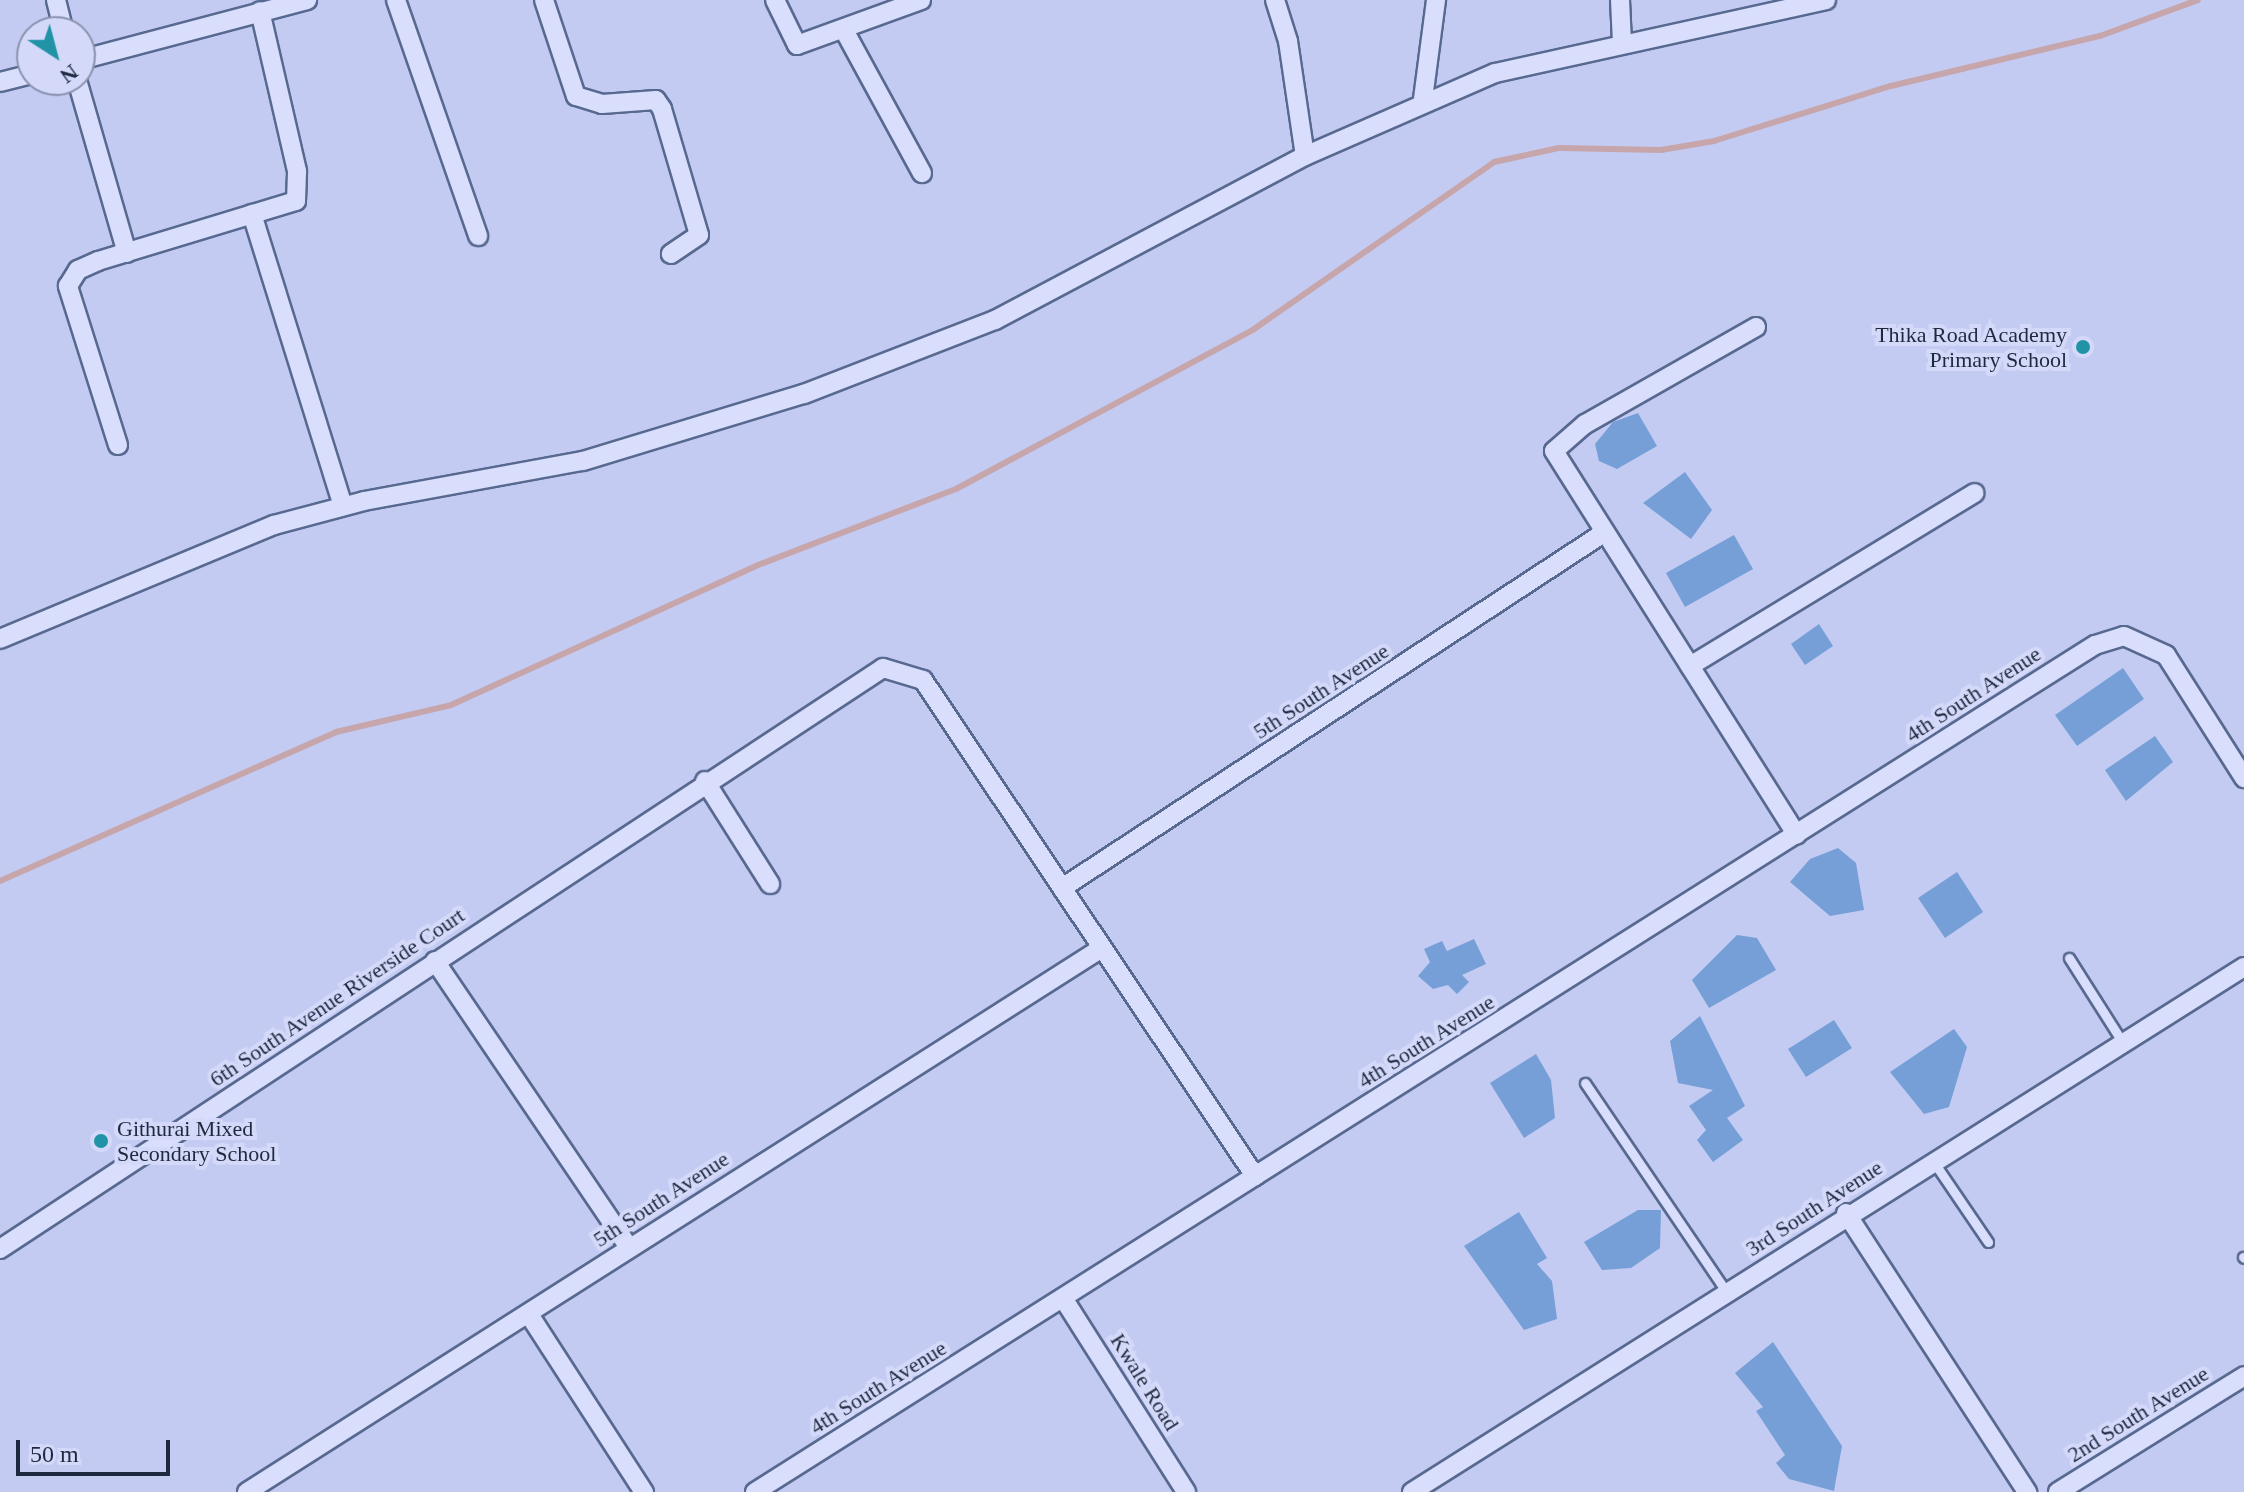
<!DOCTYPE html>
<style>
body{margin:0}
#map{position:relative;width:2244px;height:1492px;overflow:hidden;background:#c4cbf3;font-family:Georgia,serif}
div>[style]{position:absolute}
.stream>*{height:6px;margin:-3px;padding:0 3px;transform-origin:3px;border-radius:3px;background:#c6a6ab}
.building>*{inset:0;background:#759fd6}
.roads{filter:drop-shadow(2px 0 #586990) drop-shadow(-2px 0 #586990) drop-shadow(0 2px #586990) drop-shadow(0 -2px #586990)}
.lane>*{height:9px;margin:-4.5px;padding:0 4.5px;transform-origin:4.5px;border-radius:4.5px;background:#d8defc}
.street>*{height:18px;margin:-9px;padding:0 9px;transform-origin:9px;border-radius:9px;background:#d8defc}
.dots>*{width:22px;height:22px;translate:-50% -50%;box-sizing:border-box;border:4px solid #d4d9f9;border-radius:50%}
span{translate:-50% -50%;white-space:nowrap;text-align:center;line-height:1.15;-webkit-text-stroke:8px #d4d9f9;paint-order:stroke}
.poi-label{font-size:22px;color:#1d293f}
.right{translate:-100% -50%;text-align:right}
.left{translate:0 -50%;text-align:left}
.street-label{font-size:22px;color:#1d293f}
.north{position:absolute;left:16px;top:16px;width:80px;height:80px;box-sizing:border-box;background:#d4d9f9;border:2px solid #8b93af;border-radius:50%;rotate:144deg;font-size:22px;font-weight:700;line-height:32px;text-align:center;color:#1d293f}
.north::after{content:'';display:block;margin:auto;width:28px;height:36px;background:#2093a7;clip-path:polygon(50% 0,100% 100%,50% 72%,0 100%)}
.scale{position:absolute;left:16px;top:1440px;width:154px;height:36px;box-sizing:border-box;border:4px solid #1d293f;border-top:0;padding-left:10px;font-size:24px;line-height:28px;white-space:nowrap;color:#1d293f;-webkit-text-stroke:6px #d4d9f9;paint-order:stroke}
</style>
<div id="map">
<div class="stream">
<i style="left:0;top:881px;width:368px;rotate:-23.9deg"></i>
<i style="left:336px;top:732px;width:118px;rotate:-13.2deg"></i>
<i style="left:451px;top:705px;width:337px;rotate:-24.5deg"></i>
<i style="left:758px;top:565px;width:212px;rotate:-21deg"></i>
<i style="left:956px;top:489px;width:338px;rotate:-28.2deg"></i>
<i style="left:1254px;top:329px;width:292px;rotate:-34.8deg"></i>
<i style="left:1494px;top:162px;width:66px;rotate:-12.2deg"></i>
<i style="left:1559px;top:148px;width:102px;rotate:1.1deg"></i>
<i style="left:1661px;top:150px;width:54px;rotate:-9.6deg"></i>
<i style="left:1714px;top:141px;width:185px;rotate:-17.3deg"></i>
<i style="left:1891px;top:86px;width:215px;rotate:-13.5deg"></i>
<i style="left:2100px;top:36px;width:104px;rotate:-20.2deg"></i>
</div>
<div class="building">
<i style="clip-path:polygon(1638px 413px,1657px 446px,1617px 469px,1599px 461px,1595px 444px,1613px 422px)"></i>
<i style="clip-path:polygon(1685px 472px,1712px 510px,1691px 539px,1643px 503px)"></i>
<i style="clip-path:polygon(1734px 535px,1753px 569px,1685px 607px,1666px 573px)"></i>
<i style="clip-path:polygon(1819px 624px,1833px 646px,1805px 665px,1791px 644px)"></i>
<i style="clip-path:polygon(2123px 668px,2144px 699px,2077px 746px,2055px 715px)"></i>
<i style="clip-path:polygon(2155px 736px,2173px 762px,2126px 801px,2105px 770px)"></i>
<i style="clip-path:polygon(1838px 848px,1856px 863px,1864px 910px,1830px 916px,1790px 882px,1810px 859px)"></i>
<i style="clip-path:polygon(1957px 872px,1983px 912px,1945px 938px,1918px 898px)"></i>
<i style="clip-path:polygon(1737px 935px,1757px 938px,1776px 970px,1709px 1008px,1692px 980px)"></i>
<i style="clip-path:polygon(1474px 939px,1486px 964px,1462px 975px,1469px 982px,1457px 994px,1448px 985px,1433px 989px,1418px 976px,1430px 962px,1424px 949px,1442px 941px,1447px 951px)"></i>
<i style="clip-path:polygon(1700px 1016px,1745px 1106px,1727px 1118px,1743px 1140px,1713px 1162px,1697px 1140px,1706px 1130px,1689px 1106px,1713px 1090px,1678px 1083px,1670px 1041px)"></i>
<i style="clip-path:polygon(1834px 1020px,1852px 1048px,1806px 1077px,1788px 1049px)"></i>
<i style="clip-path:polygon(1954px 1029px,1967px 1047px,1949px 1107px,1924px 1114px,1890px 1072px)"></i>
<i style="clip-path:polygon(1536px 1054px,1551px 1080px,1555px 1118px,1524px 1138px,1490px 1083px)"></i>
<i style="clip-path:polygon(1638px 1210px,1661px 1210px,1660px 1248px,1631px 1268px,1602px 1270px,1584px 1242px)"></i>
<i style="clip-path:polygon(1519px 1212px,1547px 1258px,1537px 1264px,1552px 1281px,1557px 1319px,1524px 1330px,1464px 1246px)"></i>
<i style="clip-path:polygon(1773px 1342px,1842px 1446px,1834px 1491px,1789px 1479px,1776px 1463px,1785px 1455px,1756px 1411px,1763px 1407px,1735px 1373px)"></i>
</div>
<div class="roads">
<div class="lane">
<i style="left:2069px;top:958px;width:97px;rotate:57.6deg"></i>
<i style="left:1585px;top:1083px;width:254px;rotate:55.9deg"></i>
<i style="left:1933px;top:1161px;width:98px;rotate:55.8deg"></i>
<i style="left:2243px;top:1257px;width:1px;rotate:45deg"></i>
</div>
<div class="street">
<i style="left:56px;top:0;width:33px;rotate:76deg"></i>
<i style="left:396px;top:0;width:250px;rotate:70.8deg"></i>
<i style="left:544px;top:0;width:101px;rotate:71.6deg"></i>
<i style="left:576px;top:96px;width:27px;rotate:17deg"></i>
<i style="left:602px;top:104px;width:54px;rotate:-4.2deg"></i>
<i style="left:656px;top:100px;width:11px;rotate:56deg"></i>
<i style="left:662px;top:109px;width:131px;rotate:73.6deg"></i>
<i style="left:699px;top:235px;width:34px;rotate:146deg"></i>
<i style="left:775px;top:0;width:50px;rotate:63.9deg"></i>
<i style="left:797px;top:45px;width:132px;rotate:-19.9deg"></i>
<i style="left:1275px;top:0;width:43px;rotate:72.4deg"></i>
<i style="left:1288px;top:41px;width:116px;rotate:81.6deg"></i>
<i style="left:1620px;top:0;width:42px;rotate:87.3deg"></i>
<i style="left:844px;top:30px;width:163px;rotate:61.4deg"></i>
<i style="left:80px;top:60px;width:235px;rotate:-14.8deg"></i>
<i style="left:77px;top:80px;width:180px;rotate:73.9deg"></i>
<i style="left:0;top:82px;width:33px;rotate:-14deg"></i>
<i style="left:1423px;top:99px;width:100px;rotate:-82.5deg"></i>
<i style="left:252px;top:214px;width:306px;rotate:72.7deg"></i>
<i style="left:1756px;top:327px;width:197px;rotate:150.4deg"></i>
<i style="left:1585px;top:424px;width:41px;rotate:138.9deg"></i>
<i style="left:1554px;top:451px;width:454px;rotate:57.7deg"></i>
<i style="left:118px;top:445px;width:167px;rotate:-107.5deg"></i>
<i style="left:68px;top:286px;width:19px;rotate:-58deg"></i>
<i style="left:78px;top:270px;width:22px;rotate:-24deg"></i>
<i style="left:98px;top:261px;width:207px;rotate:-16.9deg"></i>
<i style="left:296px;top:201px;width:30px;rotate:-88deg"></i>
<i style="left:297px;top:171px;width:164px;rotate:-103deg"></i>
<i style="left:0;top:639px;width:297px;rotate:-22.6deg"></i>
<i style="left:274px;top:525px;width:93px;rotate:-14.9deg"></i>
<i style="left:364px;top:501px;width:223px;rotate:-10.4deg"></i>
<i style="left:583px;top:461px;width:231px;rotate:-16.9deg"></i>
<i style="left:804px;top:394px;width:205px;rotate:-21.2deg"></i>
<i style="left:995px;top:320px;width:351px;rotate:-27.9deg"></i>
<i style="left:1305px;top:156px;width:207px;rotate:-23.6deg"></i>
<i style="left:1495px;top:73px;width:339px;rotate:-12.4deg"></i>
<i style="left:1690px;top:666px;width:333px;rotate:-31.3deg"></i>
<i style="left:705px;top:781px;width:122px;rotate:57.7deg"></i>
<i style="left:1062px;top:888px;width:649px;rotate:-33.25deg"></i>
<i style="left:435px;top:961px;width:346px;rotate:55.9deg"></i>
<i style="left:1846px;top:1213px;width:333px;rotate:57deg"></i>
<i style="left:0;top:1249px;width:1057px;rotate:-33.34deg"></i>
<i style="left:883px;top:668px;width:42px;rotate:16.7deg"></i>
<i style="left:923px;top:680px;width:597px;rotate:56.2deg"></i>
<i style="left:1063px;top:1298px;width:230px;rotate:57.6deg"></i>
<i style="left:530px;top:1316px;width:210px;rotate:57.1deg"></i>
<i style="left:247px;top:1492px;width:1013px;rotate:-32.47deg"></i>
<i style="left:755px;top:1492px;width:1585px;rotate:-32.3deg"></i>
<i style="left:2095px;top:645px;width:30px;rotate:-17deg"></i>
<i style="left:2124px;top:636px;width:46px;rotate:24.3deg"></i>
<i style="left:2166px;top:655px;width:146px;rotate:57.6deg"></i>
<i style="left:1412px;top:1492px;width:984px;rotate:-32.25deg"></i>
<i style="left:2058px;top:1492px;width:219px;rotate:-31.9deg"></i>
</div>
</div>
<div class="dots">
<i style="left:2083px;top:347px;background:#2093a7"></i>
<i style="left:101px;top:1141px;background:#2093a7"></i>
</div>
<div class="poi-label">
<span class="right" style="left:2067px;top:347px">Thika Road Academy<br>Primary School</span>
<span class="left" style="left:117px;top:1141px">Githurai Mixed<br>Secondary School</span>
</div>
<div class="street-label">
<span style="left:1321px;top:691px;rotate:-33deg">5th South Avenue</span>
<span style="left:1973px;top:694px;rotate:-33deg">4th South Avenue</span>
<span style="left:337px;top:997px;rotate:-34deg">6th South Avenue Riverside Court</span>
<span style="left:1426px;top:1041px;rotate:-32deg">4th South Avenue</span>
<span style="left:661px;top:1199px;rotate:-33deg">5th South Avenue</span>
<span style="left:1814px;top:1208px;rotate:-33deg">3rd South Avenue</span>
<span style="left:1145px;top:1382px;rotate:58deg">Kwale Road</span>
<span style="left:878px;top:1387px;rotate:-32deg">4th South Avenue</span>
<span style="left:2138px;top:1414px;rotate:-32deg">2nd South Avenue</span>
</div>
<div class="north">N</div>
<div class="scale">50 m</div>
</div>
